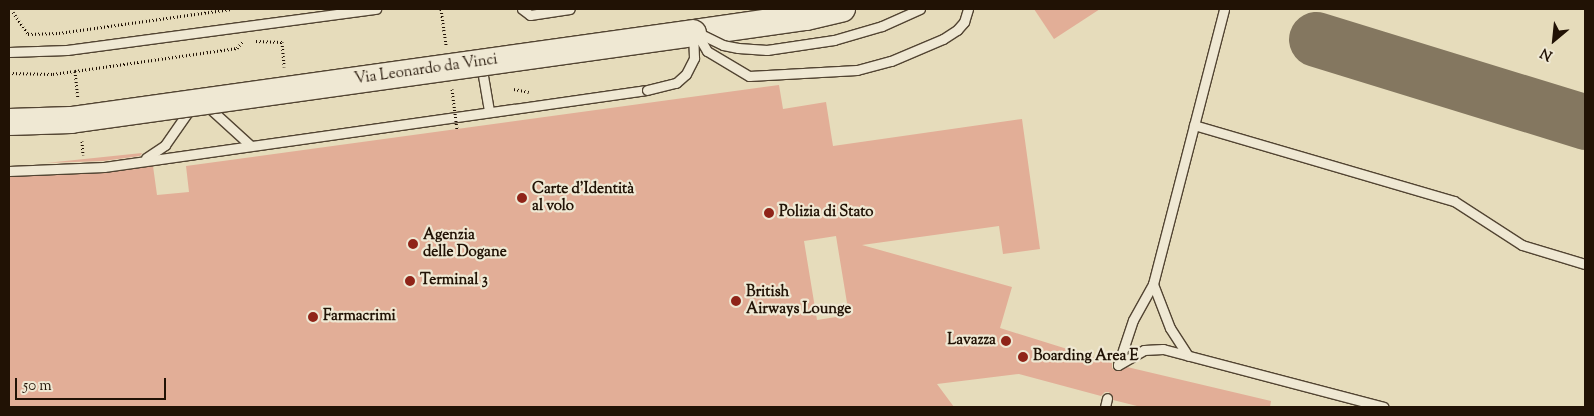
<!DOCTYPE html>
<meta charset="utf-8">
<style>
body{margin:0}
#map{position:relative;width:1594px;height:416px;overflow:hidden;background:#e6dcbb;font-family:"Sorts Mill Goudy",serif}
div>[style]{position:absolute}
.taxiway>*{height:55px;margin:-27.5px;padding:0 27.5px;transform-origin:27.5px;border-radius:27.5px;background:#847760}
.building>*{inset:0;background:#e2ae97}
.path>*{height:3px;margin-top:-1.5px;transform-origin:0;background:repeating-linear-gradient(90deg,#211205 0 1px,transparent 0 3.5px)}
.roads{filter:drop-shadow(1px 0 #524432) drop-shadow(-1px 0 #524432) drop-shadow(0 1px #524432) drop-shadow(0 -1px #524432)}
.service>*{height:9px;margin:-4.5px;padding:0 4.5px;transform-origin:4.5px;border-radius:4.5px;background:#efe8d3}
.secondary>*{height:26px;margin:-13px;padding:0 13px;transform-origin:13px;border-radius:13px;background:#efe8d3}
.path-bridge>*{height:3px;margin-top:-1.5px;transform-origin:0;background:repeating-linear-gradient(90deg,#211205 0 1px,transparent 0 3.5px)}
.bridges{filter:drop-shadow(1px 0 #524432) drop-shadow(-1px 0 #524432) drop-shadow(0 1px #524432) drop-shadow(0 -1px #524432)}
.service-bridge>*{height:9px;margin:-4.5px;padding:0 4.5px;transform-origin:4.5px;border-radius:4.5px;background:#efe8d3}
.secondary-bridge>*{height:26px;margin:-13px;padding:0 13px;transform-origin:13px;border-radius:13px;background:#efe8d3}
.dots>*{width:14px;height:14px;translate:-50% -50%;box-sizing:border-box;border:2px solid #efe8d3;border-radius:50%}
span{translate:-50% -50%;white-space:nowrap;text-align:center;line-height:1.15;-webkit-text-stroke:4.5px #efe8d3;paint-order:stroke}
.street-label{font-size:15px;color:#211205}
.poi-label{font-size:15px;color:#211205;font-weight:700}
.left{translate:0 -50%;text-align:left}
.right{translate:-100% -50%;text-align:right}
.frame{position:absolute;inset:0;border:10px solid #211205;pointer-events:none}
.north{position:absolute;left:1529px;top:15px;width:50px;height:50px;-webkit-text-stroke:4px #efe8d3;paint-order:stroke;rotate:208deg;font-size:14px;font-weight:700;line-height:20px;text-align:center;color:#211205}
.north::after{content:'';display:block;margin:auto;width:18px;height:22px;background:#211205;clip-path:polygon(50% 0,100% 100%,50% 72%,0 100%)}
.scale{position:absolute;left:15px;top:378px;width:151px;height:22px;box-sizing:border-box;border:2px solid #211205;border-top:0;padding-left:6px;font-size:15px;line-height:18px;white-space:nowrap;color:#211205;-webkit-text-stroke:4px #efe8d3;paint-order:stroke}
</style>
<div id="map">
<div class="taxiway">
<i style="left:1316px;top:39px;width:282px;rotate:17.1deg"></i>
</div>
<div class="building">
<i style="clip-path:polygon(1034px 9px,1100px 9px,1054px 39px)"></i>
<i style="clip-path:polygon(evenodd,779px 85px,783px 109px,826px 102px,833px 146px,1022px 119px,1040px 249px,1003px 254px,999px 226px,862px 245px,1012px 287px,1000px 328px,1112px 363px,1112px 368px,1116px 371px,1127px 367px,1271px 401px,1270px 407px,1141px 407px,1113px 400px,1109px 392px,1105px 392px,1101px 396px,1019px 374px,937px 384px,954px 407px,9px 407px,9px 177px,104px 173px,153px 166px,157px 195px,189px 192px,186px 166px,779px 85px,836px 236px,849px 315px,817px 320px,804px 241px,836px 236px)"></i>
<i style="clip-path:polygon(142px 153px,140px 156px,103px 161px,46px 163px)"></i>
</div>
<div class="path">
<i style="left:9px;top:12px;width:4px"></i>
<i style="left:13px;top:12px;width:27px;rotate:56deg"></i>
<i style="left:28px;top:34px;width:31px;rotate:-2deg"></i>
<i style="left:59px;top:33px;width:174px;rotate:-7.9deg"></i>
<i style="left:256px;top:41px;width:26px;rotate:2deg"></i>
<i style="left:282px;top:42px;width:25px;rotate:85deg"></i>
<i style="left:75px;top:71px;width:27px;rotate:84deg"></i>
<i style="left:9px;top:73px;width:44px;rotate:1.3deg"></i>
<i style="left:53px;top:74px;width:22px;rotate:-8deg"></i>
<i style="left:75px;top:71px;width:164px;rotate:-8.1deg"></i>
<i style="left:237px;top:48px;width:9px;rotate:-49deg"></i>
<i style="left:514px;top:89px;width:15px;rotate:11deg"></i>
<i style="left:82px;top:141px;width:14px;rotate:86deg"></i>
</div>
<div class="roads">
<div class="service">
<i style="left:522px;top:9px;width:10px;rotate:37deg"></i>
<i style="left:530px;top:15px;width:40px;rotate:-8.5deg"></i>
<i style="left:9px;top:52px;width:58px;rotate:-2deg"></i>
<i style="left:67px;top:50px;width:312px;rotate:-7.6deg"></i>
<i style="left:481px;top:64px;width:48px;rotate:80.3deg"></i>
<i style="left:206px;top:105px;width:59px;rotate:42.3deg"></i>
<i style="left:1194px;top:125px;width:271px;rotate:16.3deg"></i>
<i style="left:1454px;top:201px;width:81px;rotate:32.9deg"></i>
<i style="left:1522px;top:245px;width:66px;rotate:16.8deg"></i>
<i style="left:146px;top:158px;width:23px;rotate:-34deg"></i>
<i style="left:165px;top:145px;width:44px;rotate:-55.2deg"></i>
<i style="left:9px;top:171px;width:95px;rotate:-2.4deg"></i>
<i style="left:104px;top:167px;width:548px;rotate:-8.07deg"></i>
<i style="left:1153px;top:284px;width:47px;rotate:68.9deg"></i>
<i style="left:1170px;top:328px;width:33px;rotate:57deg"></i>
<i style="left:1118px;top:365px;width:47px;rotate:-71.6deg"></i>
<i style="left:1133px;top:320px;width:41px;rotate:-60.9deg"></i>
<i style="left:1153px;top:284px;width:284px;rotate:-75.5deg"></i>
<i style="left:1118px;top:365px;width:30px;rotate:-30deg"></i>
<i style="left:1144px;top:350px;width:19px;rotate:-3deg"></i>
<i style="left:1163px;top:349px;width:228px;rotate:14.7deg"></i>
<i style="left:1105px;top:407px;width:9px;rotate:-77deg"></i>
</div>
<div class="secondary">
<i style="left:693px;top:33px;width:114px;rotate:-8.1deg"></i>
<i style="left:806px;top:17px;width:37px;rotate:-13deg"></i>
</div>
</div>
<div class="path-bridge">
<i style="left:441px;top:9px;width:36px;rotate:82deg"></i>
<i style="left:452px;top:89px;width:40px;rotate:82.9deg"></i>
</div>
<div class="bridges">
<div class="service-bridge">
<i style="left:920px;top:9px;width:42px;rotate:155.9deg"></i>
<i style="left:882px;top:26px;width:50px;rotate:163.7deg"></i>
<i style="left:834px;top:40px;width:68px;rotate:171.5deg"></i>
<i style="left:767px;top:50px;width:29px;rotate:-176deg"></i>
<i style="left:738px;top:48px;width:15px;rotate:-169deg"></i>
<i style="left:723px;top:45px;width:30px;rotate:-154deg"></i>
<i style="left:696px;top:32px;width:22px;rotate:60deg"></i>
<i style="left:707px;top:51px;width:49px;rotate:30.8deg"></i>
<i style="left:749px;top:76px;width:108px;rotate:-3.2deg"></i>
<i style="left:857px;top:70px;width:35px;rotate:-15deg"></i>
<i style="left:891px;top:61px;width:56px;rotate:-22.9deg"></i>
<i style="left:943px;top:39px;width:17px;rotate:-33deg"></i>
<i style="left:957px;top:30px;width:11px;rotate:-49deg"></i>
<i style="left:964px;top:22px;width:14px;rotate:-73deg"></i>
<i style="left:647px;top:90px;width:30px;rotate:-14deg"></i>
<i style="left:676px;top:83px;width:13px;rotate:-42deg"></i>
<i style="left:686px;top:74px;width:18px;rotate:-63deg"></i>
<i style="left:694px;top:58px;width:23px;rotate:-92deg"></i>
</div>
<div class="secondary-bridge">
<i style="left:9px;top:122px;width:62px;rotate:-1.8deg"></i>
<i style="left:71px;top:120px;width:628px;rotate:-7.96deg"></i>
</div>
</div>
<div class="dots">
<i style="left:522px;top:198px;background:#8f2418"></i>
<i style="left:769px;top:213px;background:#8f2418"></i>
<i style="left:413px;top:244px;background:#8f2418"></i>
<i style="left:410px;top:281px;background:#8f2418"></i>
<i style="left:736px;top:301px;background:#8f2418"></i>
<i style="left:313px;top:317px;background:#8f2418"></i>
<i style="left:1006px;top:341px;background:#8f2418"></i>
<i style="left:1023px;top:357px;background:#8f2418"></i>
</div>
<div class="street-label">
<span style="left:426px;top:70px;rotate:-8deg">Via Leonardo da Vinci</span>
</div>
<div class="poi-label">
<span class="left" style="left:532px;top:198px">Carte d'Identità<br>al volo</span>
<span class="left" style="left:779px;top:213px">Polizia di Stato</span>
<span class="left" style="left:423px;top:244px">Agenzia<br>delle Dogane</span>
<span class="left" style="left:420px;top:281px">Terminal 3</span>
<span class="left" style="left:746px;top:301px">British<br>Airways Lounge</span>
<span class="left" style="left:323px;top:317px">Farmacrimi</span>
<span class="right" style="left:996px;top:341px">Lavazza</span>
<span class="left" style="left:1033px;top:357px">Boarding Area E</span>
</div>
<div class="frame"></div>
<div class="north">N</div>
<div class="scale">50 m</div>
</div>
